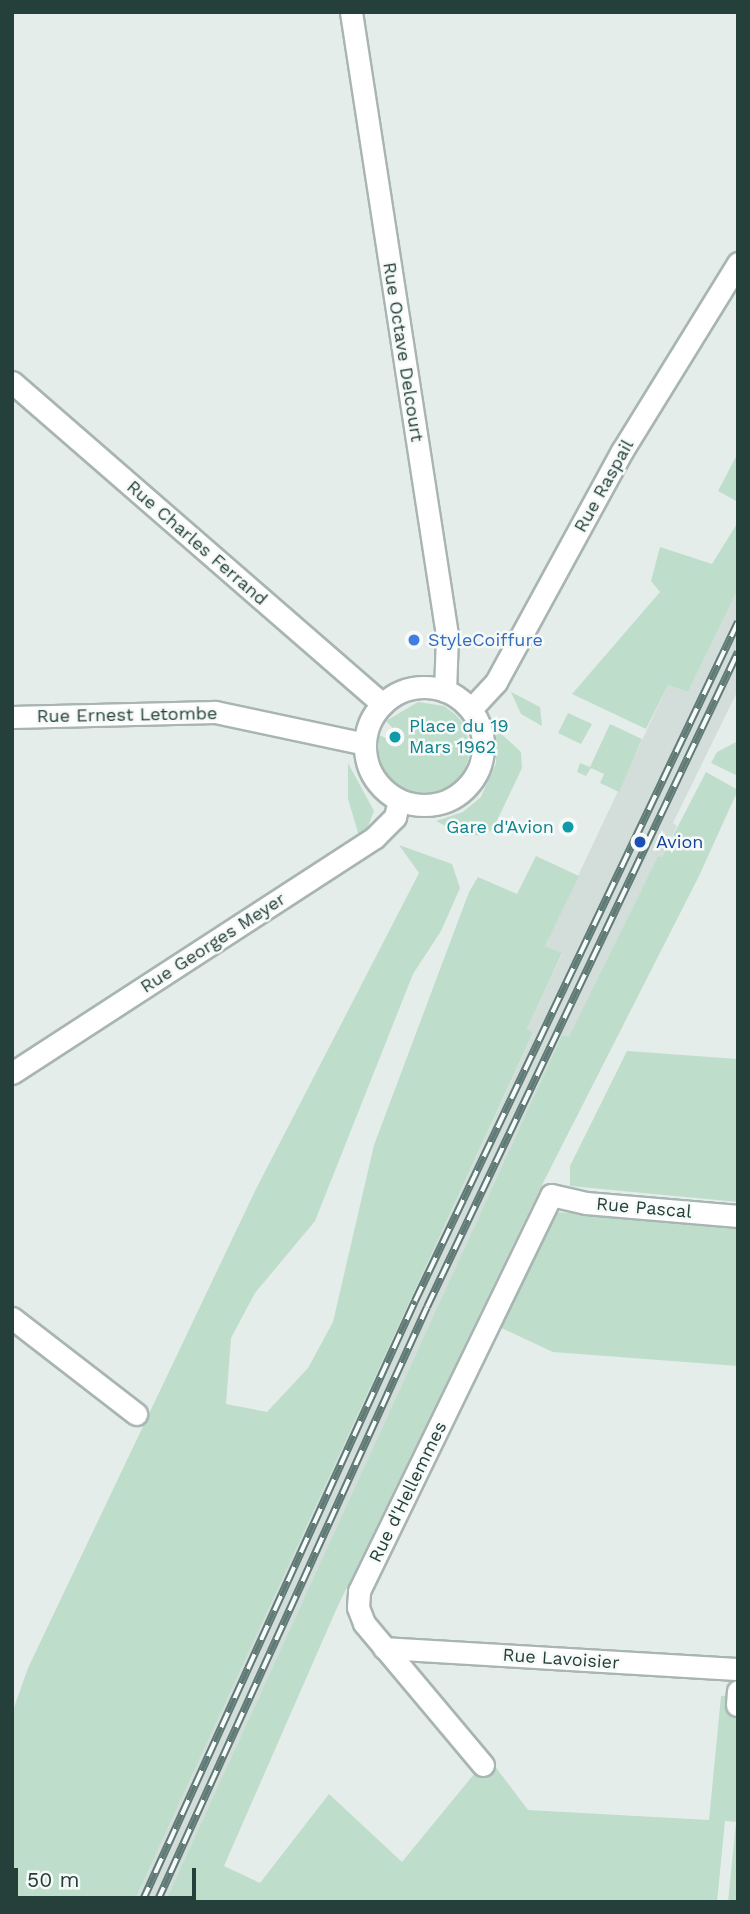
<!DOCTYPE html>
<style>
body{margin:0}
#map{position:relative;width:750px;height:1914px;overflow:hidden;background:#e5edeb;font-family:"Work Sans",sans-serif}
div>[style]{position:absolute}
.built>*{inset:0;background:#d3ddda}
.green>*{inset:0;background:#bfddcb}
.roads{filter:drop-shadow(2px 0 #a8b5b2) drop-shadow(-2px 0 #a8b5b2) drop-shadow(0 2px #a8b5b2) drop-shadow(0 -2px #a8b5b2)}
.minor>*{height:21px;margin:-10.5px;padding:0 10.5px;transform-origin:10.5px;border-radius:10.5px;background:#fff}
.minor>.ring{margin:-10.5px;padding:0;box-sizing:content-box;background:none;border:21px solid #fff;border-radius:50%}
.rail>*{height:8px;margin-top:-4px;transform-origin:0;background:repeating-linear-gradient(90deg,#f6faf8 0 16px,#607a75 0 32px);box-sizing:border-box;border-block:2px solid #607a75}
.dots>*{width:19px;height:19px;translate:-50% -50%;box-sizing:border-box;border:4px solid #f6faf8;border-radius:50%}
span{translate:-50% -50%;white-space:nowrap;text-align:center;line-height:1.15;-webkit-text-stroke:5px #f6faf8;paint-order:stroke}
.street-label{font-size:18px;color:#253f3a}
.shop-label{font-size:18px;color:#366cbe}
.left{translate:0 -50%;text-align:left}
.culture-label{font-size:18px;color:#0d838f}
.right{translate:-100% -50%;text-align:right}
.transit-label{font-size:18px;color:#164399}
.frame{position:absolute;inset:0;border:14px solid #253f3a;pointer-events:none}
.scale{position:absolute;left:14px;top:1868px;width:182px;height:32px;box-sizing:border-box;border:4px solid #253f3a;border-top:0;padding-left:9px;font-size:21px;line-height:24px;white-space:nowrap;color:#253f3a;-webkit-text-stroke:5px #f6faf8;paint-order:stroke}
</style>
<div id="map">
<div class="built">
<i style="clip-path:polygon(738px 589px,738px 690px,673px 823px,677px 826px,662px 857px,658px 856px,569px 1038px,562px 1035px,165px 1902px,134px 1902px,533px 1034px,527px 1029px,562px 954px,545px 946px,668px 685px,688px 692px)"></i>
</div>
<div class="green">
<i style="clip-path:polygon(738px 453px,738px 502px,718px 491px)"></i>
<i style="clip-path:polygon(738px 522px,738px 589px,688px 692px,668px 685px,646px 729px,572px 694px,660px 592px,651px 581px,660px 547px,712px 564px)"></i>
<i style="clip-path:polygon(511px 692px,540px 707px,542px 726px,521px 714px)"></i>
<i style="clip-path:polygon(418px 702px,444px 706px,455px 714px,464px 724px,471px 750px,463px 775px,442px 792px,430px 795px,416px 795px,392px 784px,378px 761px,379px 735px,397px 743px,402px 738px,386px 721px)"></i>
<i style="clip-path:polygon(568px 713px,592px 724px,581px 744px,558px 733px)"></i>
<i style="clip-path:polygon(610px 724px,642px 739px,619px 792px,600px 783px,604px 774px,591px 768px,586px 776px,577px 772px,580px 763px,590px 767px)"></i>
<i style="clip-path:polygon(496px 729px,521px 752px,522px 768px,493px 829px,484px 835px,465px 836px,436px 821px,463px 812px,481px 797px,496px 763px)"></i>
<i style="clip-path:polygon(738px 741px,738px 776px,711px 763px,717px 752px)"></i>
<i style="clip-path:polygon(348px 763px,374px 811px,367px 829px,359px 836px,348px 799px)"></i>
<i style="clip-path:polygon(706px 772px,738px 790px,699px 876px,544px 1181px,336px 1610px,224px 1866px,260px 1883px,329px 1794px,402px 1862px,488px 1757px,528px 1810px,709px 1820px,721px 1696px,738px 1696px,738px 1902px,728px 1902px,736px 1822px,725px 1821px,717px 1902px,165px 1902px,562px 1035px,569px 1037px,658px 856px,662px 857px)"></i>
<i style="clip-path:polygon(399px 845px,452px 864px,460px 888px,441px 931px,413px 974px,315px 1221px,255px 1293px,231px 1338px,226px 1404px,267px 1412px,308px 1368px,333px 1322px,374px 1145px,469px 892px,478px 877px,517px 894px,536px 856px,579px 876px,545px 946px,562px 953px,527px 1029px,533px 1033px,134px 1902px,12px 1902px,12px 1713px,28px 1668px,255px 1191px,419px 873px)"></i>
<i style="clip-path:polygon(627px 1051px,738px 1059px,738px 1202px,570px 1186px,570px 1166px)"></i>
<i style="clip-path:polygon(556px 1212px,738px 1224px,738px 1366px,553px 1352px,497px 1326px,548px 1219px)"></i>
</div>
<div class="roads">
<div class="minor">
<i style="left:351px;top:12px;width:630px;rotate:81.24deg"></i>
<i style="left:447px;top:635px;width:56px;rotate:92deg"></i>
<i style="left:12px;top:382px;width:491px;rotate:41deg"></i>
<i class="ring" style="left:365px;top:687px;width:97px;height:97px"></i>
<i style="left:471px;top:709px;width:37px;rotate:-47deg"></i>
<i style="left:496px;top:682px;width:263px;rotate:-61.4deg"></i>
<i style="left:622px;top:451px;width:221px;rotate:-58.3deg"></i>
<i style="left:12px;top:717px;width:203px;rotate:-1.4deg"></i>
<i style="left:215px;top:712px;width:153px;rotate:12deg"></i>
<i style="left:12px;top:1073px;width:432px;rotate:-33deg"></i>
<i style="left:374px;top:838px;width:30px;rotate:-45deg"></i>
<i style="left:395px;top:817px;width:17px;rotate:-77deg"></i>
<i style="left:12px;top:1318px;width:157px;rotate:37.7deg"></i>
<i style="left:384px;top:1648px;width:355px;rotate:3.4deg"></i>
<i style="left:737px;top:1705px;width:14px;rotate:-86deg"></i>
<i style="left:483px;top:1765px;width:185px;rotate:-130deg"></i>
<i style="left:364px;top:1623px;width:17px;rotate:-111deg"></i>
<i style="left:358px;top:1607px;width:16px;rotate:-86deg"></i>
<i style="left:359px;top:1591px;width:440px;rotate:-64.1deg"></i>
<i style="left:551px;top:1195px;width:36px;rotate:13deg"></i>
<i style="left:586px;top:1203px;width:153px;rotate:4.9deg"></i>
</div>
</div>
<div class="rail">
<i style="left:142px;top:1902px;width:660px;rotate:-65.57deg"></i>
<i style="left:415px;top:1301px;width:752px;rotate:-64.56deg"></i>
<i style="left:157px;top:1902px;width:653px;rotate:-65.59deg"></i>
<i style="left:427px;top:1307px;width:725px;rotate:-64.6deg"></i>
</div>
<div class="dots">
<i style="left:414px;top:640px;background:#3f7fe0"></i>
<i style="left:395px;top:737px;background:#0f9aa8"></i>
<i style="left:568px;top:827px;background:#0f9aa8"></i>
<i style="left:640px;top:842px;background:#1a4fb4"></i>
</div>
<div class="street-label">
<span style="left:403px;top:352px;rotate:81deg">Rue Octave Delcourt</span>
<span style="left:604px;top:486px;rotate:-61deg">Rue Raspail</span>
<span style="left:197px;top:543px;rotate:41deg">Rue Charles Ferrand</span>
<span style="left:127px;top:715px;rotate:-1deg">Rue Ernest Letombe</span>
<span style="left:213px;top:943px;rotate:-33deg">Rue Georges Meyer</span>
<span style="left:644px;top:1208px;rotate:5deg">Rue Pascal</span>
<span style="left:408px;top:1492px;rotate:-64deg">Rue d'Hellemmes</span>
<span style="left:561px;top:1659px;rotate:4deg">Rue Lavoisier</span>
</div>
<div class="shop-label">
<span class="left" style="left:428px;top:640px">StyleCoiffure</span>
</div>
<div class="culture-label">
<span class="left" style="left:409px;top:737px">Place du 19<br>Mars 1962</span>
<span class="right" style="left:554px;top:827px">Gare d'Avion</span>
</div>
<div class="transit-label">
<span class="left" style="left:656px;top:842px">Avion</span>
</div>
<div class="frame"></div>
<div class="scale">50 m</div>
</div>
